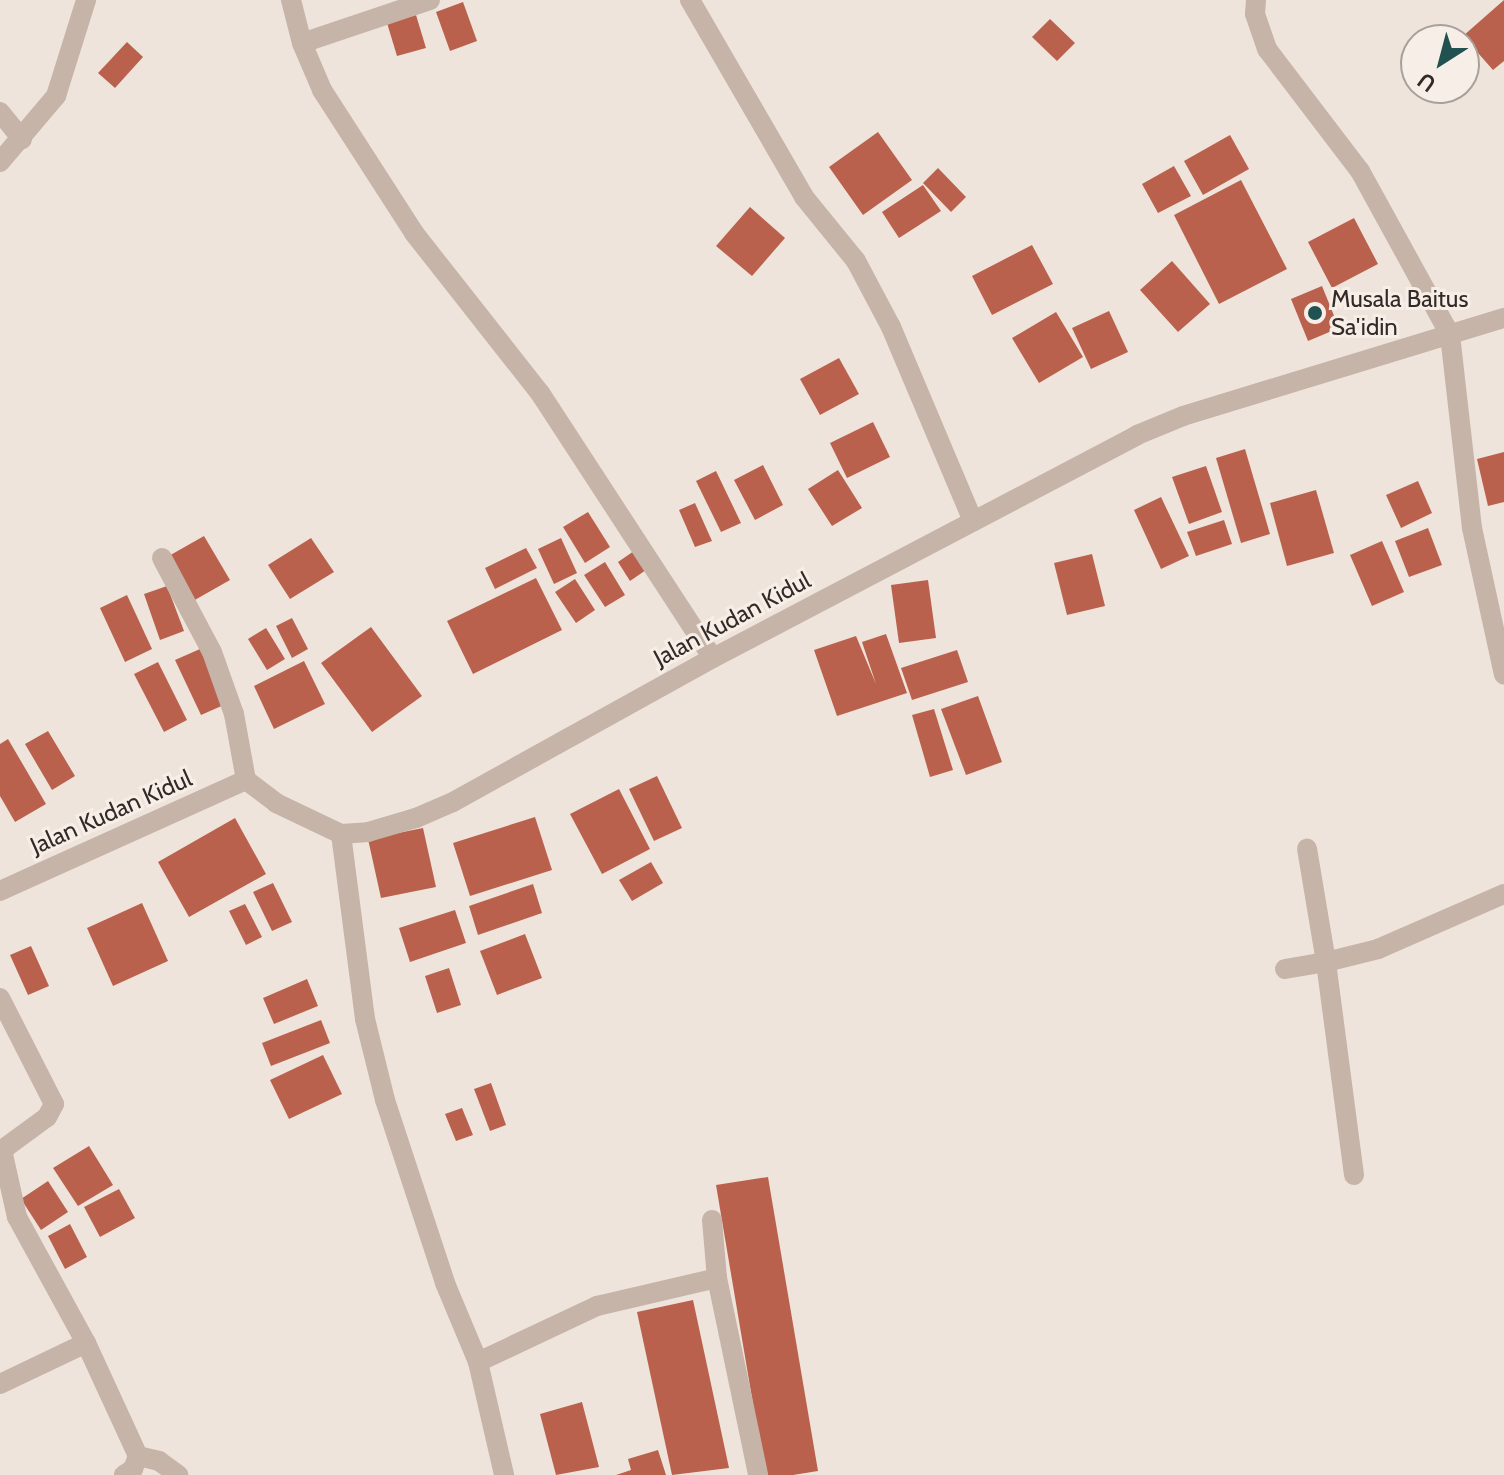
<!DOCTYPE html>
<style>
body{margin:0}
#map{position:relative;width:1504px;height:1475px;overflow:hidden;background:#efe4db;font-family:Cabin,sans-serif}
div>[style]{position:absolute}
.building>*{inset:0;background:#ba614d}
.minor>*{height:20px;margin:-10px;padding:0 10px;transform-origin:10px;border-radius:10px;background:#c6b4a8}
.dots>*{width:22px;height:22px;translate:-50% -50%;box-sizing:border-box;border:4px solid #f7efe7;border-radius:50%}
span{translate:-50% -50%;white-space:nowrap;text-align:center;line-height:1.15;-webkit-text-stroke:6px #f7efe7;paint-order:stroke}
.poi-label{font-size:24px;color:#332a27}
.left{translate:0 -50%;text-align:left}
.street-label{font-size:24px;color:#332a27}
.north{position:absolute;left:1400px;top:24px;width:80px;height:80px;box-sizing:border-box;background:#f7efe7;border:2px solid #a9a09a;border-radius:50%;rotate:216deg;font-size:22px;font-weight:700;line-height:32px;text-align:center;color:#332a27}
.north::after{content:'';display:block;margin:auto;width:28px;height:36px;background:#215151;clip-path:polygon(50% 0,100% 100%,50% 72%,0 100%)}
</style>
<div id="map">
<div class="building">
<i style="clip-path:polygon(1504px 0,1504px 61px,1493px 70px,1463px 36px)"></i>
<i style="clip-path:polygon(463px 2px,477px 41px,450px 51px,436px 12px)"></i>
<i style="clip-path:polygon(416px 15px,426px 48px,397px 56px,387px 23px)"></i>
<i style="clip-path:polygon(1050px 19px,1075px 43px,1057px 61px,1032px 37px)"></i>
<i style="clip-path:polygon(127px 42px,143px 57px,115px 88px,98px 73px)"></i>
<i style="clip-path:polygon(878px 132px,912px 180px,863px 215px,829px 167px)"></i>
<i style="clip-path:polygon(1230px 135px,1249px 169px,1203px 195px,1184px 161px)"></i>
<i style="clip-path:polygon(1174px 166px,1191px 196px,1158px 213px,1142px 184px)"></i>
<i style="clip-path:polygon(938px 168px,966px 197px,951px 212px,923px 183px)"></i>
<i style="clip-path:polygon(1241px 180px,1287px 269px,1219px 304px,1174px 215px)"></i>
<i style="clip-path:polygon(923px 185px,941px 211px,899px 238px,882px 212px)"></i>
<i style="clip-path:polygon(750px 207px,785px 238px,752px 276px,716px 246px)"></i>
<i style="clip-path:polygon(1354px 218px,1378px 264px,1332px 288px,1308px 242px)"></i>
<i style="clip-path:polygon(1032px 245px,1053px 284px,992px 315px,972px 276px)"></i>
<i style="clip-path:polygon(1172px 261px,1210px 304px,1178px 332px,1140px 290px)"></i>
<i style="clip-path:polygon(1322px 286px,1339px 328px,1308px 341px,1291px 299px)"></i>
<i style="clip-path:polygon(1109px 311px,1128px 352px,1091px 369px,1072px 328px)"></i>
<i style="clip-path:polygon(1056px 312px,1083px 357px,1039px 383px,1012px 338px)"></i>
<i style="clip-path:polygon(839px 358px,859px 394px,820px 415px,800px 379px)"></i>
<i style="clip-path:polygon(873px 422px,890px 457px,847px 478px,830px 443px)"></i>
<i style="clip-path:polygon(1245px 449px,1270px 534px,1241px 543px,1216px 458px)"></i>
<i style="clip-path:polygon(1504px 452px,1504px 502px,1488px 506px,1477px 459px)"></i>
<i style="clip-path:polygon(763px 465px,783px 505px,755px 520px,734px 480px)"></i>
<i style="clip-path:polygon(1206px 466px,1222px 512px,1189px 524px,1172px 477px)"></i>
<i style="clip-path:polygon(838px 470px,862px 508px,832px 526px,808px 489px)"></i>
<i style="clip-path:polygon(716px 471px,741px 523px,721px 532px,696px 481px)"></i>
<i style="clip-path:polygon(1418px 481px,1432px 513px,1401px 528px,1386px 495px)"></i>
<i style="clip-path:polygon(1316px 490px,1334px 553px,1287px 566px,1270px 503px)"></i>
<i style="clip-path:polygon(1161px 497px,1189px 556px,1161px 569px,1134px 510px)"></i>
<i style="clip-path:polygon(695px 503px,712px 541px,695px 547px,679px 510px)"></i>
<i style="clip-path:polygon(588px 512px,610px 547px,585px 563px,563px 527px)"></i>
<i style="clip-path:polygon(1224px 520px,1232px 544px,1196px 556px,1187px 532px)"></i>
<i style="clip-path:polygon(1428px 528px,1442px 565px,1409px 577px,1395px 541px)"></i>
<i style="clip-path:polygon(204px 536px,230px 580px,193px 601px,167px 557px)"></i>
<i style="clip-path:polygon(311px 538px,334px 572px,290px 599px,268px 565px)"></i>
<i style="clip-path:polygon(561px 538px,577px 573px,554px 584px,538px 549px)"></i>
<i style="clip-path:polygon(1382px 541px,1404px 592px,1372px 606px,1350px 555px)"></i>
<i style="clip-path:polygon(526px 548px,537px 568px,495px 589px,485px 568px)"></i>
<i style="clip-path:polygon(634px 551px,646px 570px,630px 581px,618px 562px)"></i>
<i style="clip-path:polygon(1092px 554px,1105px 606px,1067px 615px,1054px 563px)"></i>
<i style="clip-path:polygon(605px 562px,625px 595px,605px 607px,584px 575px)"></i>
<i style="clip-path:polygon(536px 578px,562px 630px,473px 674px,447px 621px)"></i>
<i style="clip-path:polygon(575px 579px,595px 610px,576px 623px,555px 592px)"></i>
<i style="clip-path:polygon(928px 580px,936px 638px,899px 643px,891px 585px)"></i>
<i style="clip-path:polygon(167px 586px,184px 631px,160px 640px,144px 594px)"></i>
<i style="clip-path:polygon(127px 595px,152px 649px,125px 662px,100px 608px)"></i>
<i style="clip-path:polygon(292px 618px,308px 649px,292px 658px,276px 626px)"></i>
<i style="clip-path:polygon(371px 627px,422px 696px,372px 732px,321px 663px)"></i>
<i style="clip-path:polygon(266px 628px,285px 659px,267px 670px,248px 639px)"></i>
<i style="clip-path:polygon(886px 634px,907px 693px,837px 716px,814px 650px,856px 636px,876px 684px,862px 642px)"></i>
<i style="clip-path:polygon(200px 649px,226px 704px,201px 715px,175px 660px)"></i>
<i style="clip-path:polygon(957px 650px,968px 682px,912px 700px,901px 668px)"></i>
<i style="clip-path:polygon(304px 661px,325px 704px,274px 729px,254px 686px)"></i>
<i style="clip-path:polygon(158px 662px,187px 720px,164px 732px,134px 674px)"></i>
<i style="clip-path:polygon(978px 696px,1002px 762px,966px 775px,941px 709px)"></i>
<i style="clip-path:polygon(934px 709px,953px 770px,930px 777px,912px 715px)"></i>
<i style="clip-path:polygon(48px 731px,75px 776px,52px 790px,25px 744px)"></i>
<i style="clip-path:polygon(8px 739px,46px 804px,15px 822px,0 796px,0 744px)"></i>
<i style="clip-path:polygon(657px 776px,682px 828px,654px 841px,629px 789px)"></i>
<i style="clip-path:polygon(619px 789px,650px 849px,602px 874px,570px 814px)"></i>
<i style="clip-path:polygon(535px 817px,552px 870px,470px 896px,453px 843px)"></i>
<i style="clip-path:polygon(235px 818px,266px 874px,189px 917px,158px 862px)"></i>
<i style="clip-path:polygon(423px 828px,436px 887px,381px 898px,368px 839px)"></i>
<i style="clip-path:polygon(651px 862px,663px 883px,632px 901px,619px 880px)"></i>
<i style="clip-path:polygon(273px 883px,292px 922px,272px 931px,253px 892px)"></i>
<i style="clip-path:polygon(533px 884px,542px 913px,478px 935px,469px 906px)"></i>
<i style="clip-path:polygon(142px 903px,168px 961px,113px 986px,87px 928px)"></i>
<i style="clip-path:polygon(245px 904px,262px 937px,246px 945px,229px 911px)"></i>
<i style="clip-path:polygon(455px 910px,466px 943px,410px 962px,399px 928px)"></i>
<i style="clip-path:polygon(525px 934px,542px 978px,497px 995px,480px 951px)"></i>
<i style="clip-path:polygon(31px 946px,49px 986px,28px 995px,10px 955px)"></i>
<i style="clip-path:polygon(449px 968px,461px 1005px,437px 1013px,425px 976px)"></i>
<i style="clip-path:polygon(307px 979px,318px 1006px,274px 1024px,263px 998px)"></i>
<i style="clip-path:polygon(321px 1020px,330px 1043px,271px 1066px,262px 1043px)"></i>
<i style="clip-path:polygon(323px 1055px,342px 1094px,289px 1119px,270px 1080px)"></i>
<i style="clip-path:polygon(491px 1083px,506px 1125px,490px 1131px,474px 1089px)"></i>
<i style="clip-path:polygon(462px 1108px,473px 1135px,456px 1141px,445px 1114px)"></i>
<i style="clip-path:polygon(89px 1146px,113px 1185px,78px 1206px,53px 1168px)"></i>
<i style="clip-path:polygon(768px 1177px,818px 1471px,793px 1475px,765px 1475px,716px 1185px)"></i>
<i style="clip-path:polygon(48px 1181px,68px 1212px,41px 1230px,21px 1199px)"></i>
<i style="clip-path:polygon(119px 1189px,135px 1218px,100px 1237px,84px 1207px)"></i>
<i style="clip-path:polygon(70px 1224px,87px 1257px,65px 1269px,48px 1236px)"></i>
<i style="clip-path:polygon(693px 1300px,729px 1468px,672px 1475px,637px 1312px)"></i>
<i style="clip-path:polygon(582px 1402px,599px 1467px,556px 1475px,540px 1414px)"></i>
<i style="clip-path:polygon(658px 1450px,666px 1475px,616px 1475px,631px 1470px,628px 1459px)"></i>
</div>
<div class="minor">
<i style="left:291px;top:0;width:44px;rotate:75.7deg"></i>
<i style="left:302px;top:43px;width:51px;rotate:66.9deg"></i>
<i style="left:322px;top:90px;width:170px;rotate:57.2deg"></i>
<i style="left:414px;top:233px;width:204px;rotate:51.8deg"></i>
<i style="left:540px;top:393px;width:316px;rotate:56.9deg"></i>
<i style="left:690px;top:0;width:228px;rotate:59.9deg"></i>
<i style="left:804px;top:197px;width:82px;rotate:50.9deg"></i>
<i style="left:856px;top:261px;width:75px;rotate:62.1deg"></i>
<i style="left:891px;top:327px;width:211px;rotate:67.1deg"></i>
<i style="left:1256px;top:0;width:14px;rotate:94deg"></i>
<i style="left:1255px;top:14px;width:37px;rotate:71deg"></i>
<i style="left:1267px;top:49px;width:153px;rotate:52.7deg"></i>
<i style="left:1360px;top:171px;width:187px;rotate:61.2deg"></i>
<i style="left:1450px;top:335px;width:194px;rotate:83.5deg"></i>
<i style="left:1472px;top:528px;width:150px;rotate:77.7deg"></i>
<i style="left:302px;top:43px;width:135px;rotate:-18.6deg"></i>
<i style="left:0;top:112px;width:35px;rotate:51deg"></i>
<i style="left:0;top:162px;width:87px;rotate:-49.7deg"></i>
<i style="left:56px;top:96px;width:101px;rotate:-72.6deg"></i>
<i style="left:162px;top:558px;width:106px;rotate:62deg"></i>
<i style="left:212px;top:652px;width:66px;rotate:70.5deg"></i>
<i style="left:234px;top:714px;width:67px;rotate:79.7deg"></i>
<i style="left:341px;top:834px;width:187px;rotate:82.6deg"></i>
<i style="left:365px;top:1019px;width:83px;rotate:76.1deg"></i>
<i style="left:385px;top:1100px;width:193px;rotate:71.8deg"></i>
<i style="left:445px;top:1283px;width:86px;rotate:67.3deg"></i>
<i style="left:478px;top:1362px;width:116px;rotate:77deg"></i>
<i style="left:0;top:891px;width:270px;rotate:-24.3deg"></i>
<i style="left:246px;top:780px;width:38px;rotate:37deg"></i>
<i style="left:276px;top:803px;width:72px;rotate:25.5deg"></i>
<i style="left:341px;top:834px;width:27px;rotate:-4deg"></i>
<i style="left:368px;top:832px;width:50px;rotate:-16.3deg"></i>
<i style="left:416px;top:818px;width:40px;rotate:-23.4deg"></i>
<i style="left:453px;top:802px;width:297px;rotate:-29deg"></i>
<i style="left:713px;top:658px;width:479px;rotate:-27.7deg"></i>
<i style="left:1137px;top:435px;width:50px;rotate:-22.4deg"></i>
<i style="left:1183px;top:416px;width:336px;rotate:-17deg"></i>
<i style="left:1285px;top:969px;width:42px;rotate:-9.7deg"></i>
<i style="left:1326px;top:962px;width:115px;rotate:-99.5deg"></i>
<i style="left:0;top:998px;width:119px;rotate:63deg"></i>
<i style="left:54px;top:1104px;width:15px;rotate:118deg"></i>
<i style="left:47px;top:1117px;width:56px;rotate:143.7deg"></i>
<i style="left:2px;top:1150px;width:69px;rotate:77.4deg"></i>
<i style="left:17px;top:1217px;width:144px;rotate:61.3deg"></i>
<i style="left:86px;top:1343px;width:124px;rotate:65.3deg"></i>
<i style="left:138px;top:1456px;width:14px;rotate:111deg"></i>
<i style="left:133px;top:1469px;width:11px;rotate:146deg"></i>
<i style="left:1354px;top:1175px;width:215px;rotate:-97.5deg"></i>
<i style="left:1326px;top:962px;width:54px;rotate:-14deg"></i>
<i style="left:1378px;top:949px;width:137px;rotate:-23.6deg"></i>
<i style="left:712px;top:1220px;width:58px;rotate:85.1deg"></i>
<i style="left:717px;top:1278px;width:201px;rotate:78.2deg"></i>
<i style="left:478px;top:1362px;width:132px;rotate:-25.2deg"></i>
<i style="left:597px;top:1306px;width:123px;rotate:-13.1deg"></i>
<i style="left:0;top:1384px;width:95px;rotate:-25.5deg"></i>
<i style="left:138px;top:1456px;width:22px;rotate:13deg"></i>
<i style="left:159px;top:1461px;width:24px;rotate:36deg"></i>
</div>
<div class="dots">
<i style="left:1315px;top:313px;background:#215151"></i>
</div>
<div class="poi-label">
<span class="left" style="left:1331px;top:313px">Musala Baitus<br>Sa'idin</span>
</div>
<div class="street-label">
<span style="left:732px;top:619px;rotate:-28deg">Jalan Kudan Kidul</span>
<span style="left:111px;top:812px;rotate:-24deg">Jalan Kudan Kidul</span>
</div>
<div class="north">U</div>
</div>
